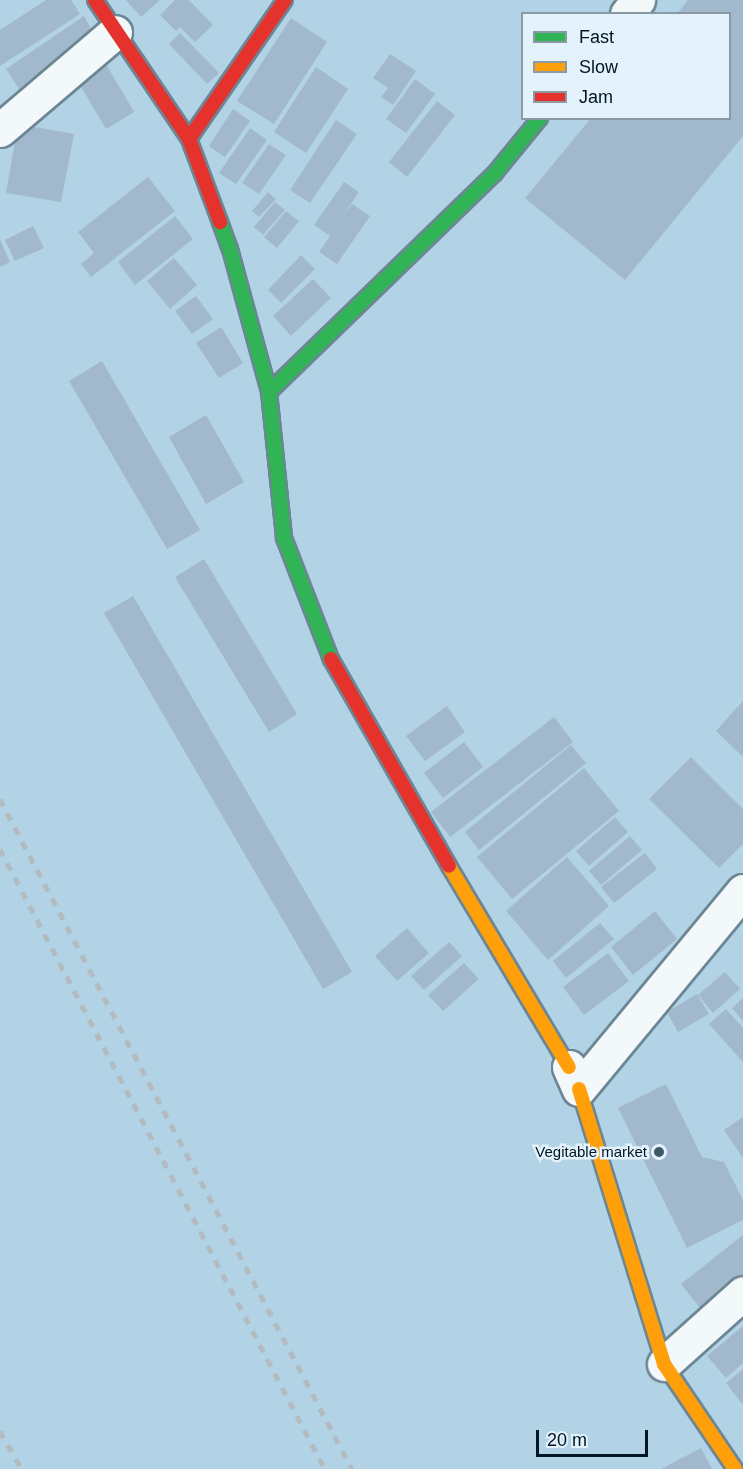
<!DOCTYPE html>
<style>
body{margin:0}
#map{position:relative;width:743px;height:1469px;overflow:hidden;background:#b2d2e5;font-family:Helvetica,sans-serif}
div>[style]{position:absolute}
.building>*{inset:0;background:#a2b9cd}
.roads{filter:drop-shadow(2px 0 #6c8694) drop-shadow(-2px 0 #6c8694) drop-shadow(0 2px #6c8694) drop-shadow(0 -2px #6c8694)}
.street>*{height:33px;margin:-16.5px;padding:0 16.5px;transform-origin:16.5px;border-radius:16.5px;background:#f3f8fb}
.fast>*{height:14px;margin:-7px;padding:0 7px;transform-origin:7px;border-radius:7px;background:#30b455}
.slow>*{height:14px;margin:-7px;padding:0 7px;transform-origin:7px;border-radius:7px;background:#ff9f0a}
.jam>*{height:14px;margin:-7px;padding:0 7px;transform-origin:7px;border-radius:7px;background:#e5322d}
.rail>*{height:4.5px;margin-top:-2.25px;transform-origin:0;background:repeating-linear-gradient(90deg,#b2bbc0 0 8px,transparent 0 16px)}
.dots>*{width:16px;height:16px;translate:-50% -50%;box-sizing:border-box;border:3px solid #e4f2fb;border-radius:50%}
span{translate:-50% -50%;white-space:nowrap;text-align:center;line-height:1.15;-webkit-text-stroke:5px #e4f2fb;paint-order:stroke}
.poi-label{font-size:15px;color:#001622}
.right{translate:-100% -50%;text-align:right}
.legend{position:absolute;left:521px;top:12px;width:210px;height:108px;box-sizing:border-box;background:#e4f2fb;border:2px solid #899aa4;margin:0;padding:8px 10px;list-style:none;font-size:18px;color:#001622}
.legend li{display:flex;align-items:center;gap:12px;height:30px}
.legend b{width:30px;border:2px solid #899aa4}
.scale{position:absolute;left:536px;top:1430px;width:112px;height:27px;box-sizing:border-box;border:3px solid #001622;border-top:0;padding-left:8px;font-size:18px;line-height:21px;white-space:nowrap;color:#001622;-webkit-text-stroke:4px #e4f2fb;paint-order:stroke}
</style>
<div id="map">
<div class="building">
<i style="clip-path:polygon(46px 0,71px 0,80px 14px,0 66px,0 30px)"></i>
<i style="clip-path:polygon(126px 0,160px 0,141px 17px)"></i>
<i style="clip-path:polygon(175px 0,189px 0,213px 25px,195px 42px,180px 27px,176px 31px,160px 15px)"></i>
<i style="clip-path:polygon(688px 0,743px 0,743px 136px,625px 280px,525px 198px,591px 118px,730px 118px,730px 14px,677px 14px)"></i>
<i style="clip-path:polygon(84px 16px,98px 41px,23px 95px,6px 69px)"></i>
<i style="clip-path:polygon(291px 18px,327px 42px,274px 124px,237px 101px)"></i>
<i style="clip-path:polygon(180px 33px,219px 73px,207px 84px,169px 44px)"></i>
<i style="clip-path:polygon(390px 54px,416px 71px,393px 105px,381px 97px,388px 88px,373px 78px)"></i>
<i style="clip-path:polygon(103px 59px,134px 112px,106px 129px,74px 75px)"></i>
<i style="clip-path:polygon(316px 67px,348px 89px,306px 153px,274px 132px)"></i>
<i style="clip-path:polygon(415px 79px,435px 94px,406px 133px,386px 119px)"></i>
<i style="clip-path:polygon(437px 101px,455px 115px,407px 177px,389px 162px)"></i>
<i style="clip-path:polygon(233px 109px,250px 121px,225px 157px,209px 146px)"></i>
<i style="clip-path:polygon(336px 120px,357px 134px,310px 203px,290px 190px)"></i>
<i style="clip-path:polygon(18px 124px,74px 134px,61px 202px,6px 193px)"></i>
<i style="clip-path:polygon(250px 128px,267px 140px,236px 184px,219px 173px)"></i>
<i style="clip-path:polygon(269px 144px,286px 155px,259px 194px,242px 183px)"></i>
<i style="clip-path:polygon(148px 177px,175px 211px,91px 277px,81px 264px,94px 253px,78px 232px)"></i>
<i style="clip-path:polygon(344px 182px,359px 192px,342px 217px,352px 204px,370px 216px,337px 264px,319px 252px,330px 236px,314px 225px)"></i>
<i style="clip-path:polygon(268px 192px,276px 199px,259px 217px,252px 211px)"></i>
<i style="clip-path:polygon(275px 202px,285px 210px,263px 235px,254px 227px)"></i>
<i style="clip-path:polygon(286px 211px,299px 221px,277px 248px,264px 237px)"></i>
<i style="clip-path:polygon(175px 216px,193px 239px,135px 285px,118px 262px)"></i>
<i style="clip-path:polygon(33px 226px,44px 248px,15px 261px,5px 240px)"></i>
<i style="clip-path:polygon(0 240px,10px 262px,0 267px)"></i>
<i style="clip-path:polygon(301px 255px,315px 269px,281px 303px,268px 290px)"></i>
<i style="clip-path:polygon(174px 258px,197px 285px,170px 309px,147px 281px)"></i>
<i style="clip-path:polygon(313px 279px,331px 298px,291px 336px,273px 316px)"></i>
<i style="clip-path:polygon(196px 296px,213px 319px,192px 334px,175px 311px)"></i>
<i style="clip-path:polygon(221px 327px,243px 363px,219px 378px,196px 343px)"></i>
<i style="clip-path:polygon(102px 361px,200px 530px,167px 549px,69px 381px)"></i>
<i style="clip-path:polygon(206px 415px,244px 482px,206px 504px,169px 437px)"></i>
<i style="clip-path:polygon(204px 559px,297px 714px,269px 732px,175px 577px)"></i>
<i style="clip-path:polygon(133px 596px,352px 972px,323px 989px,104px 613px)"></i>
<i style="clip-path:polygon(743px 701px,743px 757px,716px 731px)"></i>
<i style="clip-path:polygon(447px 706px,465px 732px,425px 761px,406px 736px)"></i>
<i style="clip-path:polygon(554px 717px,573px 742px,450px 837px,431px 812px)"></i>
<i style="clip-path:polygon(464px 742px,483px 767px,443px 798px,424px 773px)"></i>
<i style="clip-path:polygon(571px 745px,586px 763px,479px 850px,465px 832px)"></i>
<i style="clip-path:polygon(691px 757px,743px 809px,743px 844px,719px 868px,649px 799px)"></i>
<i style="clip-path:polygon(584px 768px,619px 811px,512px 899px,477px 857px)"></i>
<i style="clip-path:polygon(615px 817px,628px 832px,589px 866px,576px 851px)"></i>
<i style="clip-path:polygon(630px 836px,642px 850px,601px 885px,589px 871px)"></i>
<i style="clip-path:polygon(645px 853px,657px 869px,614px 903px,601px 887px)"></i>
<i style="clip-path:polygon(567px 857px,609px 906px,548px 960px,506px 911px)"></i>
<i style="clip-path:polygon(655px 911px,677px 939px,633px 975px,611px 947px)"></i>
<i style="clip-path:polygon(600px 923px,614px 939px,566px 978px,553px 961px)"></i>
<i style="clip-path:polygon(407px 928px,429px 953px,397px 981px,375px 956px)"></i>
<i style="clip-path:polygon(449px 942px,462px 956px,424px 990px,411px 976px)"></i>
<i style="clip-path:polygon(608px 953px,629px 981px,584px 1015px,563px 987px)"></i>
<i style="clip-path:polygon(464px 963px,479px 979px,443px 1011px,428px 995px)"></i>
<i style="clip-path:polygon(725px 972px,740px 989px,713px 1013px,698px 995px)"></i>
<i style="clip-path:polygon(697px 994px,709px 1014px,678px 1032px,667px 1012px)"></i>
<i style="clip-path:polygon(743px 998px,743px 1021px,732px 1008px)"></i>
<i style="clip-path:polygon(726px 1009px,743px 1028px,743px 1062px,709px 1024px)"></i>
<i style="clip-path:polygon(666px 1084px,702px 1157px,724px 1162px,743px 1200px,743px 1220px,687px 1248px,618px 1108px)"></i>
<i style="clip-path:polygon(743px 1117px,743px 1158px,724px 1130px)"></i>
<i style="clip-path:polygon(743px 1235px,743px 1275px,700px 1308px,681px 1284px)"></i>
<i style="clip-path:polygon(743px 1326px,743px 1363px,726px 1378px,707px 1356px)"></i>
<i style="clip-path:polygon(743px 1369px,743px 1405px,726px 1383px)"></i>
<i style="clip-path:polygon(701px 1448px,712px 1469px,661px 1469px)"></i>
</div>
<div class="roads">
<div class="street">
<i style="left:627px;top:14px;width:18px;rotate:-52deg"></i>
<i style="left:0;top:130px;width:151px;rotate:-40.4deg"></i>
<i style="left:569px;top:1067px;width:24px;rotate:66deg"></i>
<i style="left:579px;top:1089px;width:257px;rotate:-50.4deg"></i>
<i style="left:664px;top:1364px;width:106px;rotate:-41.9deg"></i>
</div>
<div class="fast">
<i style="left:220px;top:222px;width:29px;rotate:70deg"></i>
<i style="left:230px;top:249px;width:148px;rotate:74.7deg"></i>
<i style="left:269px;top:392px;width:147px;rotate:84.1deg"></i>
<i style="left:284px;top:538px;width:130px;rotate:68.8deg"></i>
<i style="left:269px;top:392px;width:315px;rotate:-44.1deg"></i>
<i style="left:495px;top:173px;width:71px;rotate:-50.7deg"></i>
</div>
<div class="slow">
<i style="left:449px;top:866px;width:234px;rotate:59.2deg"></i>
<i style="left:579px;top:1089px;width:288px;rotate:72.8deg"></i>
<i style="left:664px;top:1364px;width:127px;rotate:55.9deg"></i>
</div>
<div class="jam">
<i style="left:95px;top:0;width:168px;rotate:55.9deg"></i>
<i style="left:189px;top:139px;width:89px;rotate:69.5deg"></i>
<i style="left:189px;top:139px;width:169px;rotate:-55.4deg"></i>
<i style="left:331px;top:659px;width:238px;rotate:60.3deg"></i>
</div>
</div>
<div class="rail">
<i style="left:0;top:799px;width:757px;rotate:62.28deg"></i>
<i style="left:0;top:849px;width:700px;rotate:62.34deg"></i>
<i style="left:0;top:1431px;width:44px;rotate:59.9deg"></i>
</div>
<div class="dots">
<i style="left:659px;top:1152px;background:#3e5866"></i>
</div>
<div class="poi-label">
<span class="right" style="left:647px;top:1152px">Vegitable market</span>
</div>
<ul class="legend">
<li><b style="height:8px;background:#30b455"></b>Fast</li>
<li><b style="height:8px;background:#ff9f0a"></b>Slow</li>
<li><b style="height:8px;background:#e5322d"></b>Jam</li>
</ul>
<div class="scale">20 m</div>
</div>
